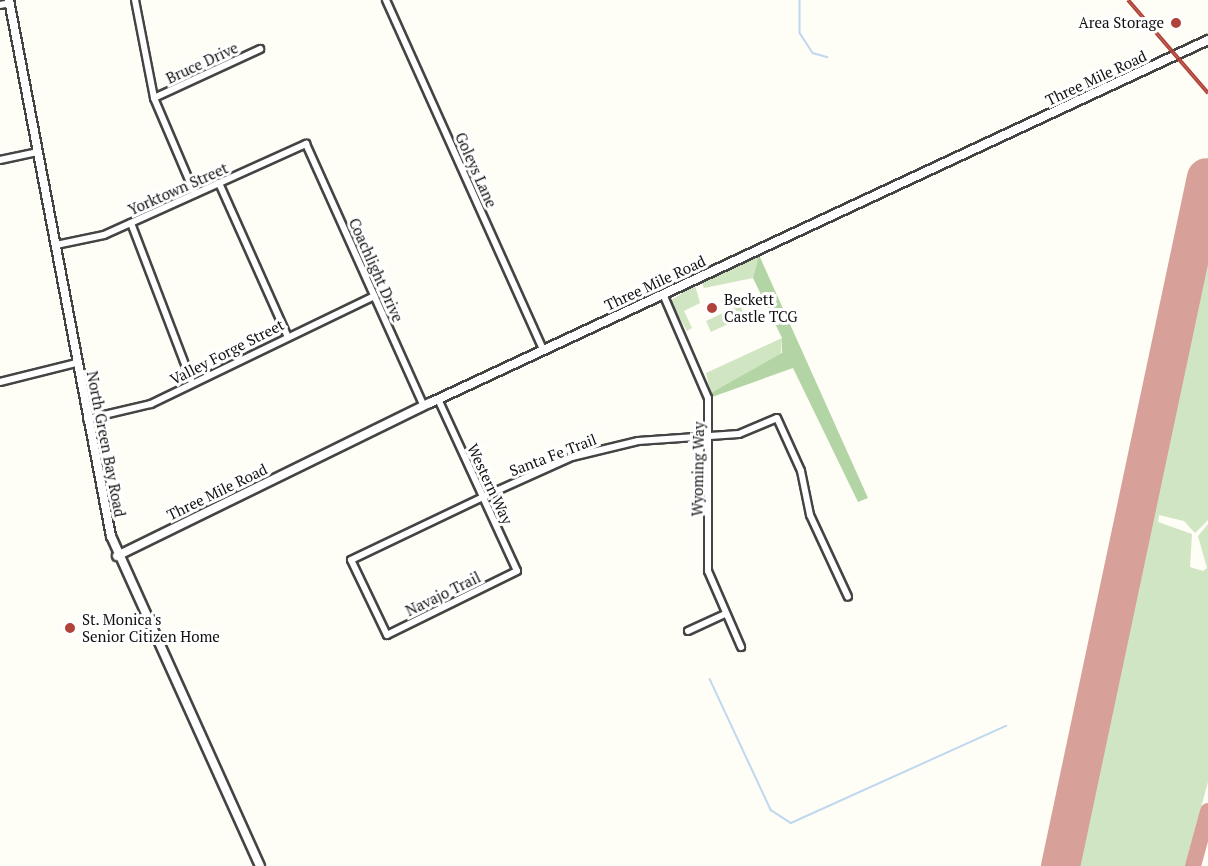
<!DOCTYPE html>
<style>
body{margin:0}
#map{position:relative;width:1208px;height:866px;overflow:hidden;background:#fefdf6;font-family:"PT Serif",serif}
div>[style]{position:absolute}
.green>*{inset:0;background:#d0e5c2}
.forest>*{inset:0;background:#b3d4a4}
.stream>*{height:1.5px;margin:-0.75px;padding:0 0.75px;transform-origin:0.75px;border-radius:0.75px;background:#c0d8ef}
.taxiway>*{height:16px;margin:-8px;padding:0 8px;transform-origin:8px;border-radius:8px;background:#d7a098}
.runway>*{height:39px;margin:-19.5px;padding:0 19.5px;transform-origin:19.5px;border-radius:19.5px;background:#d7a098}
.roads{filter:drop-shadow(2px 0 #444) drop-shadow(-2px 0 #444) drop-shadow(0 2px #444) drop-shadow(0 -2px #444)}
.minor>*{height:6px;margin:-3px;padding:0 3px;transform-origin:3px;border-radius:3px;background:#fff}
.tertiary>*{height:8px;margin:-4px;padding:0 4px;transform-origin:4px;border-radius:4px;background:#fff}
.rail>*{height:4px;margin-top:-2px;transform-origin:0;background:repeating-linear-gradient(90deg,#fff 0 4.5px,#b04339 0 9px);box-sizing:border-box;border-block:2px solid #b04339}
.dots>*{width:16px;height:16px;translate:-50% -50%;box-sizing:border-box;border:3px solid #fff;border-radius:50%}
span{translate:-50% -50%;white-space:nowrap;text-align:center;line-height:1.15;-webkit-text-stroke:6px #fff;paint-order:stroke}
.poi-label{font-size:15px;color:#111}
.right{translate:-100% -50%;text-align:right}
.left{translate:0 -50%;text-align:left}
.street-label{font-size:15px;color:#111}
</style>
<div id="map">
<div class="green">
<i style="clip-path:polygon(1208px 252px,1208px 520px,1195px 533px,1184px 521px,1159px 515px,1158px 522px,1192px 534px,1190px 567px,1203px 571px,1207px 568px,1198px 536px,1208px 524px,1208px 782px,1185px 866px,1073px 866px,1201px 261px)"></i>
<i style="clip-path:polygon(759px 255px,753px 278px,704px 288px,701px 282px)"></i>
<i style="clip-path:polygon(695px 285px,700px 303px,684px 311px,692px 328px,687px 331px,670px 301px)"></i>
<i style="clip-path:polygon(740px 305px,745px 316px,711px 332px,706px 321px)"></i>
<i style="clip-path:polygon(782px 338px,781px 353px,774px 362px,711px 393px,706px 373px)"></i>
</div>
<div class="forest">
<i style="clip-path:polygon(759px 255px,868px 498px,858px 502px,793px 368px,712px 397px,711px 393px,782px 353px,782px 338px,753px 278px)"></i>
</div>
<div class="stream">
<i style="left:800px;top:0;width:33px;rotate:90deg"></i>
<i style="left:800px;top:33px;width:24px;rotate:57deg"></i>
<i style="left:813px;top:53px;width:15px;rotate:16deg"></i>
<i style="left:710px;top:679px;width:145px;rotate:65deg"></i>
<i style="left:771px;top:810px;width:24px;rotate:33deg"></i>
<i style="left:791px;top:823px;width:236px;rotate:-24.3deg"></i>
</div>
<div class="taxiway">
<i style="left:1196px;top:224px;width:12px;rotate:-14deg"></i>
<i style="left:1193px;top:866px;width:57px;rotate:-74.7deg"></i>
</div>
<div class="runway">
<i style="left:1060px;top:866px;width:704px;rotate:-78.04deg"></i>
</div>
<div class="roads">
<div class="minor">
<i style="left:135px;top:0;width:100px;rotate:79deg"></i>
<i style="left:154px;top:98px;width:104px;rotate:66.9deg"></i>
<i style="left:386px;top:0;width:384px;rotate:65.8deg"></i>
<i style="left:0;top:5px;width:10px;rotate:-11deg"></i>
<i style="left:154px;top:98px;width:117px;rotate:-24.8deg"></i>
<i style="left:0;top:160px;width:39px;rotate:-12deg"></i>
<i style="left:219px;top:183px;width:167px;rotate:65.9deg"></i>
<i style="left:131px;top:223px;width:171px;rotate:69.1deg"></i>
<i style="left:56px;top:245px;width:49px;rotate:-11.8deg"></i>
<i style="left:104px;top:235px;width:222px;rotate:-24.3deg"></i>
<i style="left:306px;top:144px;width:287px;rotate:65.8deg"></i>
<i style="left:663px;top:294px;width:113px;rotate:66.6deg"></i>
<i style="left:708px;top:398px;width:173px;rotate:90deg"></i>
<i style="left:708px;top:571px;width:83px;rotate:66.5deg"></i>
<i style="left:0;top:382px;width:78px;rotate:-14deg"></i>
<i style="left:438px;top:399px;width:108px;rotate:65.3deg"></i>
<i style="left:483px;top:497px;width:81px;rotate:65.3deg"></i>
<i style="left:517px;top:571px;width:145px;rotate:153.8deg"></i>
<i style="left:387px;top:635px;width:83px;rotate:-115.6deg"></i>
<i style="left:351px;top:560px;width:146px;rotate:-25.5deg"></i>
<i style="left:483px;top:497px;width:98px;rotate:-24.2deg"></i>
<i style="left:572px;top:457px;width:68px;rotate:-13.6deg"></i>
<i style="left:638px;top:441px;width:101px;rotate:-4deg"></i>
<i style="left:739px;top:434px;width:41px;rotate:-22.8deg"></i>
<i style="left:777px;top:418px;width:58px;rotate:65.6deg"></i>
<i style="left:801px;top:471px;width:45px;rotate:78.4deg"></i>
<i style="left:810px;top:515px;width:90px;rotate:65.1deg"></i>
<i style="left:87px;top:419px;width:66px;rotate:-13.2deg"></i>
<i style="left:151px;top:404px;width:248px;rotate:-25.8deg"></i>
<i style="left:688px;top:631px;width:41px;rotate:-24.7deg"></i>
</div>
<div class="tertiary">
<i style="left:9px;top:0;width:546px;rotate:79.23deg"></i>
<i style="left:111px;top:536px;width:362px;rotate:65.7deg"></i>
<i style="left:117px;top:556px;width:348px;rotate:-26.1deg"></i>
<i style="left:430px;top:403px;width:859px;rotate:-25.01deg"></i>
</div>
</div>
<div class="rail">
<i style="left:1128px;top:0;width:123px;rotate:49.3deg"></i>
</div>
<div class="dots">
<i style="left:1176px;top:23px;background:#b04339"></i>
<i style="left:712px;top:308px;background:#b04339"></i>
<i style="left:70px;top:628px;background:#b04339"></i>
</div>
<div class="poi-label">
<span class="right" style="left:1164px;top:23px">Area Storage</span>
<span class="left" style="left:724px;top:308px">Beckett<br>Castle TCG</span>
<span class="left" style="left:82px;top:628px">St. Monica's<br>Senior Citizen Home</span>
</div>
<div class="street-label">
<span style="left:202px;top:63px;rotate:-25deg">Bruce Drive</span>
<span style="left:1096px;top:78px;rotate:-25deg">Three Mile Road</span>
<span style="left:476px;top:170px;rotate:66deg">Goleys Lane</span>
<span style="left:178px;top:189px;rotate:-24deg">Yorktown Street</span>
<span style="left:376px;top:270px;rotate:66deg">Coachlight Drive</span>
<span style="left:655px;top:283px;rotate:-25deg">Three Mile Road</span>
<span style="left:227px;top:352px;rotate:-27deg">Valley Forge Street</span>
<span style="left:106px;top:444px;rotate:79deg">North Green Bay Road</span>
<span style="left:553px;top:455px;rotate:-21deg">Santa Fe Trail</span>
<span style="left:698px;top:469px;rotate:-89deg">Wyoming Way</span>
<span style="left:490px;top:484px;rotate:65deg">Western Way</span>
<span style="left:217px;top:492px;rotate:-26deg">Three Mile Road</span>
<span style="left:443px;top:594px;rotate:-26deg">Navajo Trail</span>
</div>
</div>
